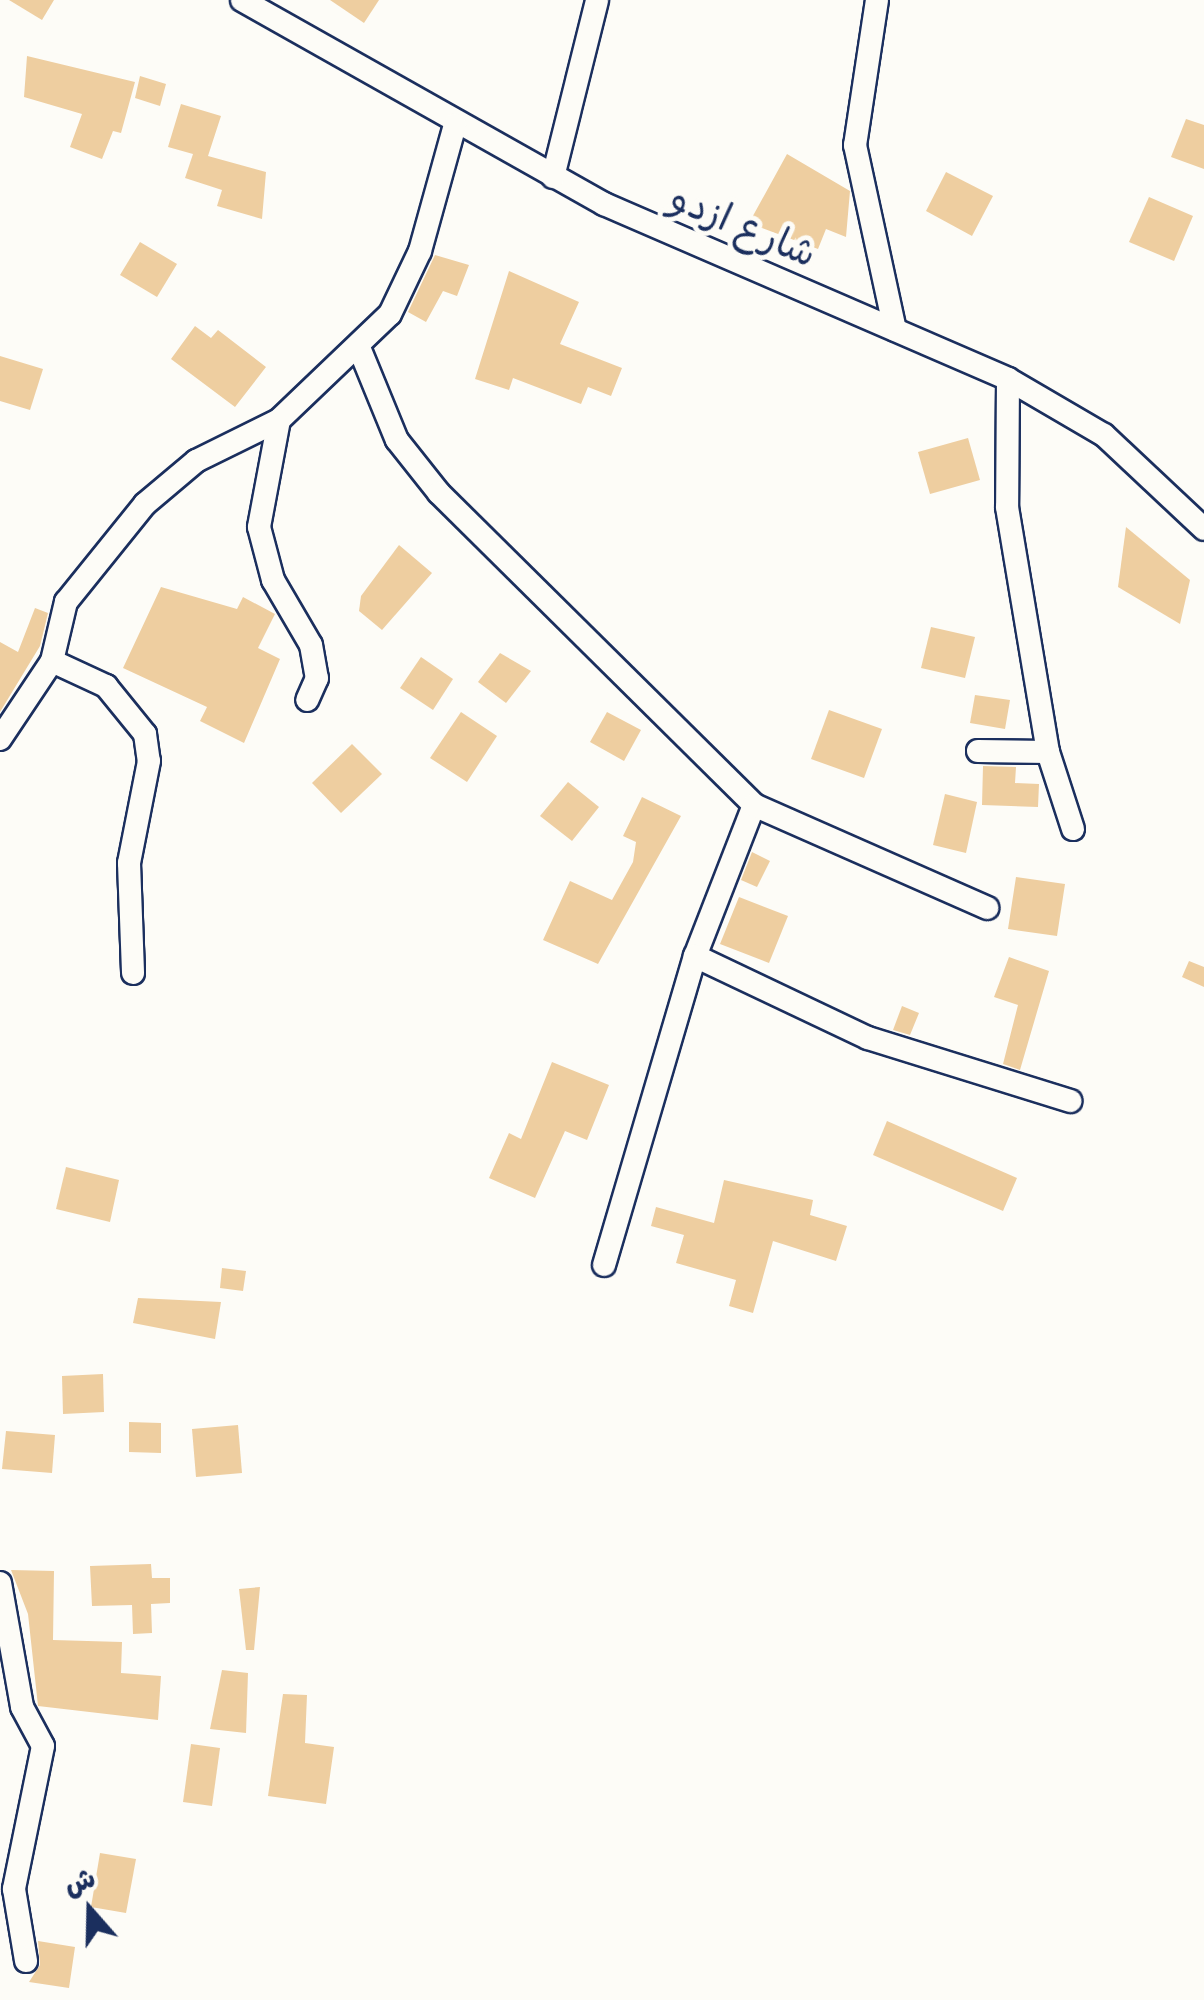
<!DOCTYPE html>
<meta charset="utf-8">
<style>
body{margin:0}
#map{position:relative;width:1204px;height:2000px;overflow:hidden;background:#fdfcf7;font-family:Sriracha,"Playpen Sans Arabic",sans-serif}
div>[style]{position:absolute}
.building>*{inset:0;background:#eecea0}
.roads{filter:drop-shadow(2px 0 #1b2f5e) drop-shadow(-2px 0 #1b2f5e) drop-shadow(0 2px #1b2f5e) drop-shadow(0 -2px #1b2f5e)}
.minor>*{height:22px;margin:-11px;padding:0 11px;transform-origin:11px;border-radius:11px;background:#fdfcf7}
span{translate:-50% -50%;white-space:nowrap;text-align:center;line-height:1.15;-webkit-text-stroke:10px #fdfcf7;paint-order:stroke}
.street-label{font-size:38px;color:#1b2f5e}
.north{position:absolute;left:40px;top:1860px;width:100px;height:100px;-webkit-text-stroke:8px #fdfcf7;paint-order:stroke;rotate:340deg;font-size:28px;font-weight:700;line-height:40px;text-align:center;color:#1b2f5e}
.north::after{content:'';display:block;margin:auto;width:35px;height:45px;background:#1b2f5e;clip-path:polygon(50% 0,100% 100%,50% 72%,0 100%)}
</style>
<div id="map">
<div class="building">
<i style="clip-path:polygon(9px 0,54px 0,42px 20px)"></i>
<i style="clip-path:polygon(330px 0,379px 0,364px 23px)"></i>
<i style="clip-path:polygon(27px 56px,135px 82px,121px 133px,113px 131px,102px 159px,70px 147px,82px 114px,24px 97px)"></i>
<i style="clip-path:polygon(140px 76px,166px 84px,160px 106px,135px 98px)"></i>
<i style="clip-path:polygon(181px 104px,221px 116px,208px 156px,266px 172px,262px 219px,217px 206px,222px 190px,185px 178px,193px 154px,168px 147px)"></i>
<i style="clip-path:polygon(1186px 119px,1204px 125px,1204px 169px,1171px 157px)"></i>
<i style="clip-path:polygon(787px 154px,850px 191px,846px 237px,826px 229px,818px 249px,749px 223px)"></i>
<i style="clip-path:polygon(946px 172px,993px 196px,972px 236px,926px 211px)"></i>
<i style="clip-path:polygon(1149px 197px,1193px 216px,1174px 261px,1129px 242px)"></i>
<i style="clip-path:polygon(140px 242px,177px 264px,157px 297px,120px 275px)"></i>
<i style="clip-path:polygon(435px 255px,469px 265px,457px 296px,443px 291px,426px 322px,408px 312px)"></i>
<i style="clip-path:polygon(509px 271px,579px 302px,560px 344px,622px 368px,611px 396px,588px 387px,581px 404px,513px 378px,509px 390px,475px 379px)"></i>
<i style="clip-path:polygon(195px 326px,211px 338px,218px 330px,266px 367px,235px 407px,171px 359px)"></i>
<i style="clip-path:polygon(0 356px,43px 369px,30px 410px,0 401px)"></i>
<i style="clip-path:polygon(968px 438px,980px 480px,930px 494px,918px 452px)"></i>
<i style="clip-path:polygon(1126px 527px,1190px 580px,1180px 624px,1118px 587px)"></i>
<i style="clip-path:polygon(399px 545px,432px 573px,382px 630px,359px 611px,361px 596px)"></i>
<i style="clip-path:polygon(161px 587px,237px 609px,243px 597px,275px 614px,258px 648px,280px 659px,244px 743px,200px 721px,207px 707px,123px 668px)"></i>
<i style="clip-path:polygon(35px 608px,48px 613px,40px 646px,0 712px,0 642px,18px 652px)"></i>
<i style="clip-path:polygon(931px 627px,975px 637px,965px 678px,921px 668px)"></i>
<i style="clip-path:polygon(500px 653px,531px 671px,506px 703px,478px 682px)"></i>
<i style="clip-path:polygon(421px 657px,453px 679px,433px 710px,400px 688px)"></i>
<i style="clip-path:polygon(975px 695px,1010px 700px,1005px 729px,970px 723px)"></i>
<i style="clip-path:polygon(829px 710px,882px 729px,864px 778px,811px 759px)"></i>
<i style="clip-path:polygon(461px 712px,497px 736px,467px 782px,430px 758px)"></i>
<i style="clip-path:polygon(607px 712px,641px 730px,624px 761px,590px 742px)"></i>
<i style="clip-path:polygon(352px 744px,382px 774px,341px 813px,312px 783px)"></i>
<i style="clip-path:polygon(983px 766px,1016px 767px,1015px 783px,1039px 784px,1038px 807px,982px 805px)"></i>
<i style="clip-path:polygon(568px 782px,599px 807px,572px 841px,540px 816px)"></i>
<i style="clip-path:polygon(945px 794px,977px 802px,966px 853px,933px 845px)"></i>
<i style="clip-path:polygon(642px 797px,681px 816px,598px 964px,543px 940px,570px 881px,612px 900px,633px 862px,636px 842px,623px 836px)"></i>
<i style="clip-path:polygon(752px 852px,770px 861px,757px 887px,741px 880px)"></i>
<i style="clip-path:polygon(1016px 877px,1065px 884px,1057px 936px,1008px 929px)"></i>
<i style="clip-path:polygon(739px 897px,788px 916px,769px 963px,720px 944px)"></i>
<i style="clip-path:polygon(1009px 957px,1049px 971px,1020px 1070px,1003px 1064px,1018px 1005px,994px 997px)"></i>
<i style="clip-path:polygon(1189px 961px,1204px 967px,1204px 987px,1182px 977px)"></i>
<i style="clip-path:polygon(902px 1006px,919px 1013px,910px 1035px,893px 1030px)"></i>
<i style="clip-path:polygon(552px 1062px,609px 1085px,587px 1140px,565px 1131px,535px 1198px,489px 1178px,509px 1133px,521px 1139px)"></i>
<i style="clip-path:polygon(887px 1121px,1017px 1178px,1003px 1211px,873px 1155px)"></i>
<i style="clip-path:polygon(66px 1167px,119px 1180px,110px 1222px,56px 1209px)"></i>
<i style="clip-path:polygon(724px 1180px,813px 1200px,810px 1215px,847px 1226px,836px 1261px,773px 1241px,753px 1313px,729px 1306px,736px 1280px,676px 1263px,684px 1235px,651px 1226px,656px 1207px,714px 1223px)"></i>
<i style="clip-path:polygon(222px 1268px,246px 1271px,243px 1291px,220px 1288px)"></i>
<i style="clip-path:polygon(138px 1298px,221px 1302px,215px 1339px,133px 1323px)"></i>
<i style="clip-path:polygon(103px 1374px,104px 1412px,63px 1414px,62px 1376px)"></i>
<i style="clip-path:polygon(129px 1422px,161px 1423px,161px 1453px,129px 1452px)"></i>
<i style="clip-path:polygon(238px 1425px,242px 1473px,196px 1477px,192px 1429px)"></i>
<i style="clip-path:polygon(6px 1431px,55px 1435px,52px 1473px,2px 1469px)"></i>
<i style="clip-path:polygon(151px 1564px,152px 1578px,170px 1578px,170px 1603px,151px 1604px,152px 1633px,133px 1634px,132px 1605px,92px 1606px,90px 1566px)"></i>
<i style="clip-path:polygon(11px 1570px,54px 1571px,53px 1640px,122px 1642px,121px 1673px,161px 1676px,158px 1720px,38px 1706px,28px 1614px)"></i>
<i style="clip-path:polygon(260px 1587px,254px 1650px,246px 1650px,239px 1589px)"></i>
<i style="clip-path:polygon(222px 1670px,248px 1673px,246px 1733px,210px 1729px)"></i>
<i style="clip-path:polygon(283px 1694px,307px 1695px,305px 1743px,334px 1747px,326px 1804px,268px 1796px)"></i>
<i style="clip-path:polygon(191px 1744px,220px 1748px,212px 1806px,183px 1802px)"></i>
<i style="clip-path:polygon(100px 1853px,136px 1859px,126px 1913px,91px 1907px)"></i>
<i style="clip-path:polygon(38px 1941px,75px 1947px,69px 1988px,29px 1982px,40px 1965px)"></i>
</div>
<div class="roads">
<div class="minor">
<i style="left:242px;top:0;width:416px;rotate:29.4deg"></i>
<i style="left:604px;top:204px;width:440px;rotate:23.4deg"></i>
<i style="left:1008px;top:379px;width:111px;rotate:30.3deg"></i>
<i style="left:1104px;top:435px;width:137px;rotate:43.2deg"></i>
<i style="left:877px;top:0;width:147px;rotate:98.6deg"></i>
<i style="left:855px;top:145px;width:189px;rotate:77.8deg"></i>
<i style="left:553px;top:177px;width:182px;rotate:-76deg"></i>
<i style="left:360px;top:350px;width:97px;rotate:67.7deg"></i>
<i style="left:397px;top:440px;width:68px;rotate:51.6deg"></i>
<i style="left:439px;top:493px;width:443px;rotate:44.7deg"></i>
<i style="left:754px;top:805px;width:162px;rotate:111.3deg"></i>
<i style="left:695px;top:956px;width:322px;rotate:106.4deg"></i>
<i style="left:1008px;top:379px;width:128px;rotate:90.4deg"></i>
<i style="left:1007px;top:507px;width:248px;rotate:80.5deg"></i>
<i style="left:1048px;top:752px;width:81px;rotate:72deg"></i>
<i style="left:279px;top:420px;width:109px;rotate:100.6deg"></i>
<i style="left:259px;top:527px;width:55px;rotate:75.2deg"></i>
<i style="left:273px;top:580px;width:75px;rotate:59.7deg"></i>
<i style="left:311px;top:645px;width:34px;rotate:80deg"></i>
<i style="left:317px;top:678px;width:24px;rotate:114deg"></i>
<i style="left:52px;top:661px;width:60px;rotate:24.8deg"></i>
<i style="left:106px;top:686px;width:62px;rotate:50.9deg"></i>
<i style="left:145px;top:734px;width:27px;rotate:82deg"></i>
<i style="left:149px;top:761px;width:104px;rotate:101.1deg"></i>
<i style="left:129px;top:863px;width:110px;rotate:87.9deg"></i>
<i style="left:0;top:739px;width:94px;rotate:-56.3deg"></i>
<i style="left:52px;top:661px;width:61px;rotate:-76.7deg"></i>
<i style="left:66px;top:602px;width:126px;rotate:-51.1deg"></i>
<i style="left:145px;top:504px;width:67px;rotate:-40.1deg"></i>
<i style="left:196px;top:461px;width:93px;rotate:-26.3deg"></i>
<i style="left:279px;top:420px;width:153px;rotate:-43.7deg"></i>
<i style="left:390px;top:314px;width:70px;rotate:-64.5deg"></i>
<i style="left:420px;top:251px;width:131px;rotate:-74.5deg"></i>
<i style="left:978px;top:751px;width:70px;rotate:0.8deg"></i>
<i style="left:754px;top:805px;width:255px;rotate:23.8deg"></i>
<i style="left:695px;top:956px;width:191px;rotate:25.4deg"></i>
<i style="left:868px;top:1038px;width:212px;rotate:17.3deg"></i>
<i style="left:0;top:1583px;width:126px;rotate:79.9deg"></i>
<i style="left:22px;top:1707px;width:44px;rotate:61.7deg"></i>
<i style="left:43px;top:1746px;width:146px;rotate:101.5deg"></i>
<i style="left:14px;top:1889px;width:73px;rotate:80.5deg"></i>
</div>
</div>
<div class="street-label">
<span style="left:743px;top:226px;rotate:23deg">شارع ازدو</span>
</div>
<div class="north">ش</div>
</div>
